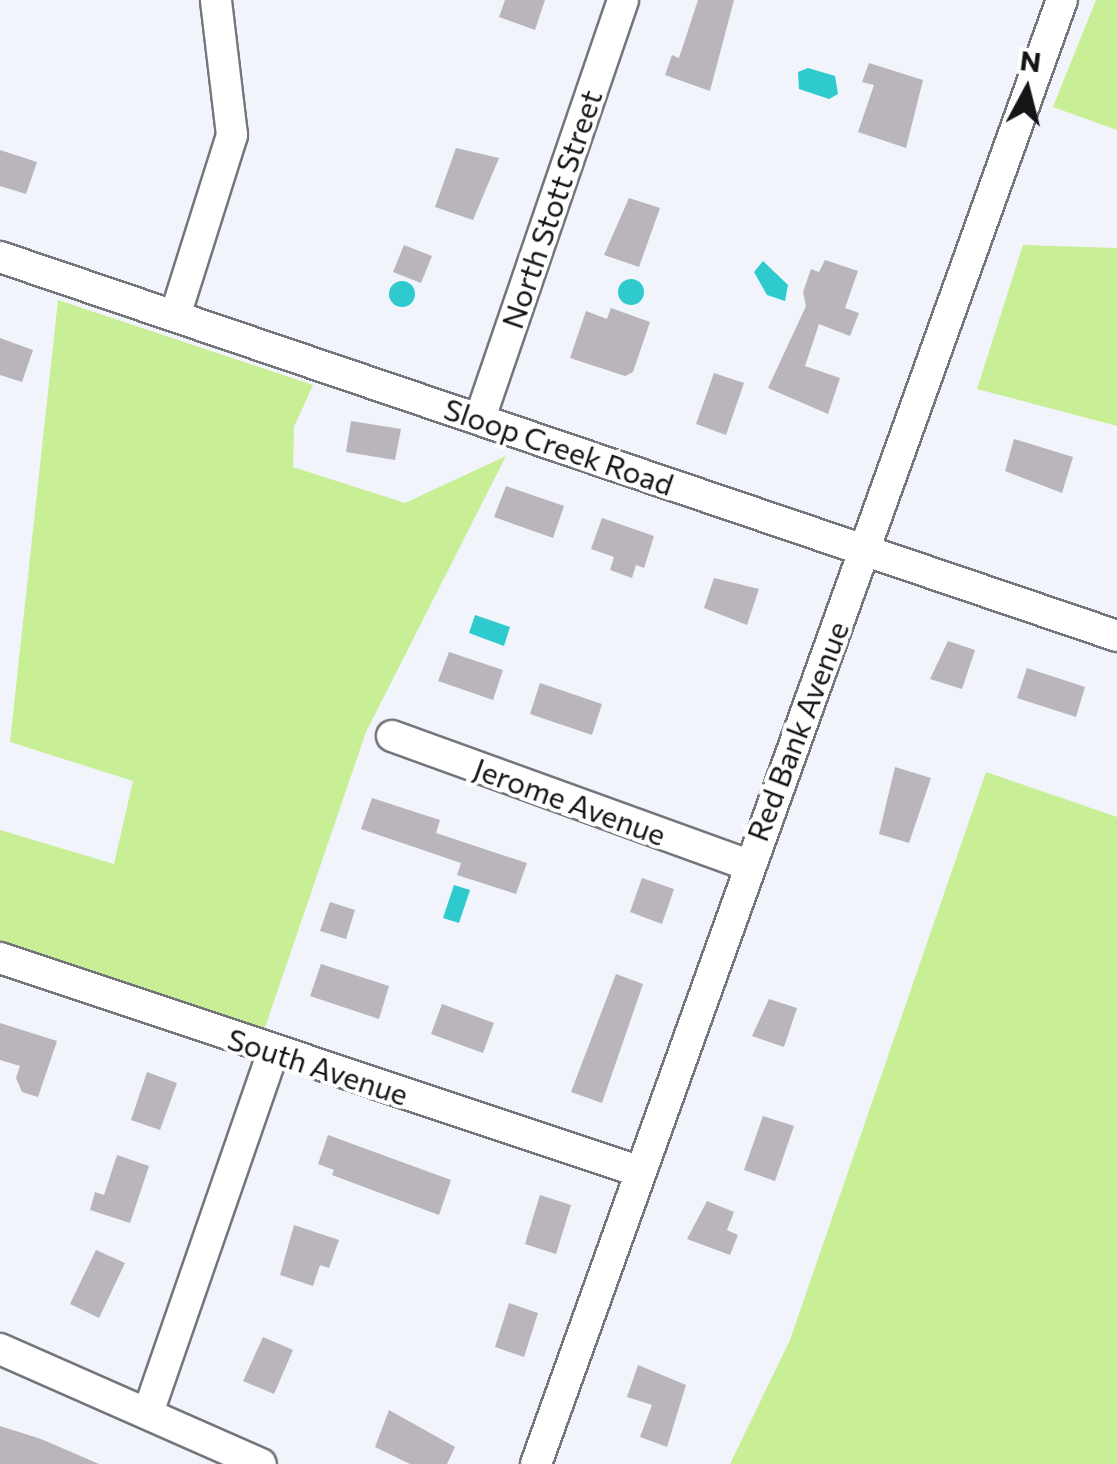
<!DOCTYPE html>
<style>
body{margin:0}
#map{position:relative;width:1117px;height:1464px;overflow:hidden;background:#f1f4fb;font-family:Commissioner,sans-serif}
div>[style]{position:absolute}
.green>*{inset:0;background:#c8ee96}
.water>*{inset:0;background:#2ecace}
.round{border-radius:50%}
.building>*{inset:0;background:#b9b5bb}
.roads{filter:drop-shadow(2px 0 #74767c) drop-shadow(-2px 0 #74767c) drop-shadow(0 2px #74767c) drop-shadow(0 -2px #74767c)}
.minor>*{height:30px;margin:-15px;padding:0 15px;transform-origin:15px;border-radius:15px;background:#fff}
span{translate:-50% -50%;white-space:nowrap;text-align:center;line-height:1.15;-webkit-text-stroke:8px #fff;paint-order:stroke}
.street-label{font-size:30px;color:#141517}
.north{position:absolute;left:977px;top:40px;width:100px;height:100px;-webkit-text-stroke:8px #fff;paint-order:stroke;rotate:7deg;font-size:28px;font-weight:700;line-height:40px;text-align:center;color:#141517}
.north::after{content:'';display:block;margin:auto;width:35px;height:45px;background:#141517;clip-path:polygon(50% 0,100% 100%,50% 72%,0 100%)}
</style>
<div id="map">
<div class="green">
<i style="clip-path:polygon(1096px 0,1117px 0,1117px 130px,1053px 107px)"></i>
<i style="clip-path:polygon(1023px 245px,1117px 248px,1117px 426px,977px 389px)"></i>
<i style="clip-path:polygon(58px 300px,313px 385px,294px 427px,293px 467px,405px 503px,506px 456px,366px 732px,257px 1051px,0 962px,0 830px,114px 864px,133px 781px,10px 742px)"></i>
<i style="clip-path:polygon(986px 772px,1117px 817px,1117px 1464px,730px 1464px,790px 1340px)"></i>
</div>
<div class="water">
<i style="clip-path:polygon(808px 68px,835px 76px,838px 94px,829px 99px,799px 89px,798px 72px)"></i>
<i style="clip-path:polygon(763px 261px,788px 285px,785px 301px,767px 295px,754px 272px)"></i>
<i class="round" style="left:618px;top:279px;width:26px;height:26px"></i>
<i class="round" style="left:389px;top:281px;width:26px;height:26px"></i>
<i style="clip-path:polygon(475px 615px,510px 627px,504px 646px,469px 633px)"></i>
<i style="clip-path:polygon(454px 885px,470px 890px,459px 923px,443px 918px)"></i>
</div>
<div class="building">
<i style="clip-path:polygon(505px 0,545px 0,535px 30px,499px 17px)"></i>
<i style="clip-path:polygon(698px 0,734px 0,710px 91px,665px 75px,672px 55px,679px 58px)"></i>
<i style="clip-path:polygon(869px 63px,923px 80px,906px 148px,858px 132px,874px 85px,862px 82px)"></i>
<i style="clip-path:polygon(456px 148px,499px 158px,473px 220px,435px 207px)"></i>
<i style="clip-path:polygon(0 150px,37px 162px,26px 194px,0 186px)"></i>
<i style="clip-path:polygon(629px 198px,660px 208px,639px 267px,604px 255px)"></i>
<i style="clip-path:polygon(404px 245px,432px 256px,421px 283px,393px 272px)"></i>
<i style="clip-path:polygon(825px 260px,858px 271px,845px 308px,859px 313px,850px 336px,819px 324px,805px 366px,840px 378px,828px 414px,768px 388px,806px 306px,803px 292px,811px 269px,819px 272px)"></i>
<i style="clip-path:polygon(611px 308px,650px 322px,633px 372px,625px 376px,570px 358px,586px 311px,607px 319px)"></i>
<i style="clip-path:polygon(0 338px,33px 350px,22px 382px,0 375px)"></i>
<i style="clip-path:polygon(714px 373px,744px 383px,726px 435px,696px 424px)"></i>
<i style="clip-path:polygon(351px 421px,401px 429px,395px 460px,346px 452px)"></i>
<i style="clip-path:polygon(1014px 439px,1073px 457px,1062px 493px,1005px 471px)"></i>
<i style="clip-path:polygon(506px 486px,564px 506px,553px 538px,494px 517px)"></i>
<i style="clip-path:polygon(602px 518px,654px 536px,644px 568px,636px 565px,632px 578px,610px 570px,614px 557px,591px 549px)"></i>
<i style="clip-path:polygon(714px 578px,759px 589px,747px 625px,704px 608px)"></i>
<i style="clip-path:polygon(948px 641px,975px 650px,962px 689px,930px 679px)"></i>
<i style="clip-path:polygon(449px 652px,503px 670px,493px 700px,438px 681px)"></i>
<i style="clip-path:polygon(1027px 668px,1085px 687px,1076px 717px,1017px 698px)"></i>
<i style="clip-path:polygon(540px 683px,602px 704px,592px 735px,530px 714px)"></i>
<i style="clip-path:polygon(895px 767px,931px 778px,909px 843px,879px 834px)"></i>
<i style="clip-path:polygon(372px 798px,440px 820px,436px 833px,527px 863px,516px 894px,457px 875px,461px 863px,361px 829px)"></i>
<i style="clip-path:polygon(642px 878px,674px 889px,662px 924px,630px 912px)"></i>
<i style="clip-path:polygon(330px 902px,355px 910px,346px 939px,320px 931px)"></i>
<i style="clip-path:polygon(321px 964px,389px 986px,379px 1019px,310px 996px)"></i>
<i style="clip-path:polygon(616px 974px,643px 984px,602px 1103px,571px 1092px)"></i>
<i style="clip-path:polygon(769px 999px,797px 1008px,784px 1047px,752px 1036px)"></i>
<i style="clip-path:polygon(442px 1004px,494px 1023px,483px 1053px,431px 1034px)"></i>
<i style="clip-path:polygon(0 1023px,57px 1041px,38px 1097px,22px 1092px,16px 1078px,20px 1066px,0 1060px)"></i>
<i style="clip-path:polygon(147px 1072px,177px 1083px,160px 1130px,131px 1120px)"></i>
<i style="clip-path:polygon(763px 1116px,794px 1126px,775px 1181px,744px 1170px)"></i>
<i style="clip-path:polygon(328px 1135px,451px 1180px,439px 1215px,332px 1175px,334px 1170px,318px 1164px)"></i>
<i style="clip-path:polygon(117px 1155px,149px 1166px,130px 1223px,90px 1210px,95px 1192px,104px 1195px)"></i>
<i style="clip-path:polygon(540px 1195px,571px 1205px,556px 1254px,525px 1244px)"></i>
<i style="clip-path:polygon(707px 1201px,734px 1212px,727px 1230px,738px 1235px,730px 1255px,687px 1239px)"></i>
<i style="clip-path:polygon(294px 1225px,339px 1240px,329px 1268px,320px 1265px,313px 1286px,280px 1275px)"></i>
<i style="clip-path:polygon(96px 1250px,125px 1263px,99px 1318px,70px 1304px)"></i>
<i style="clip-path:polygon(509px 1303px,538px 1313px,524px 1357px,495px 1347px)"></i>
<i style="clip-path:polygon(263px 1337px,293px 1350px,274px 1394px,243px 1381px)"></i>
<i style="clip-path:polygon(638px 1365px,686px 1385px,667px 1447px,640px 1437px,652px 1405px,627px 1397px)"></i>
<i style="clip-path:polygon(389px 1410px,455px 1447px,447px 1464px,410px 1464px,375px 1447px)"></i>
<i style="clip-path:polygon(0 1426px,41px 1439px,99px 1464px,0 1464px)"></i>
</div>
<div class="roads">
<div class="minor">
<i style="left:0;top:257px;width:1180px;rotate:18.74deg"></i>
<i style="left:175px;top:316px;width:190px;rotate:-72.5deg"></i>
<i style="left:232px;top:135px;width:136px;rotate:-96.8deg"></i>
<i style="left:480px;top:418px;width:442px;rotate:-71.1deg"></i>
<i style="left:392px;top:736px;width:379px;rotate:19.9deg"></i>
<i style="left:0;top:958px;width:673px;rotate:18.46deg"></i>
<i style="left:0;top:1349px;width:285px;rotate:23.8deg"></i>
<i style="left:149px;top:1410px;width:379px;rotate:-70.9deg"></i>
<i style="left:536px;top:1464px;width:1556px;rotate:-70.24deg"></i>
</div>
</div>
<div class="street-label">
<span style="left:551px;top:209px;rotate:-71deg">North Stott Street</span>
<span style="left:559px;top:446px;rotate:19deg">Sloop Creek Road</span>
<span style="left:797px;top:731px;rotate:-69deg">Red Bank Avenue</span>
<span style="left:570px;top:801px;rotate:20deg">Jerome Avenue</span>
<span style="left:318px;top:1066px;rotate:18deg">South Avenue</span>
</div>
<div class="north">N</div>
</div>
